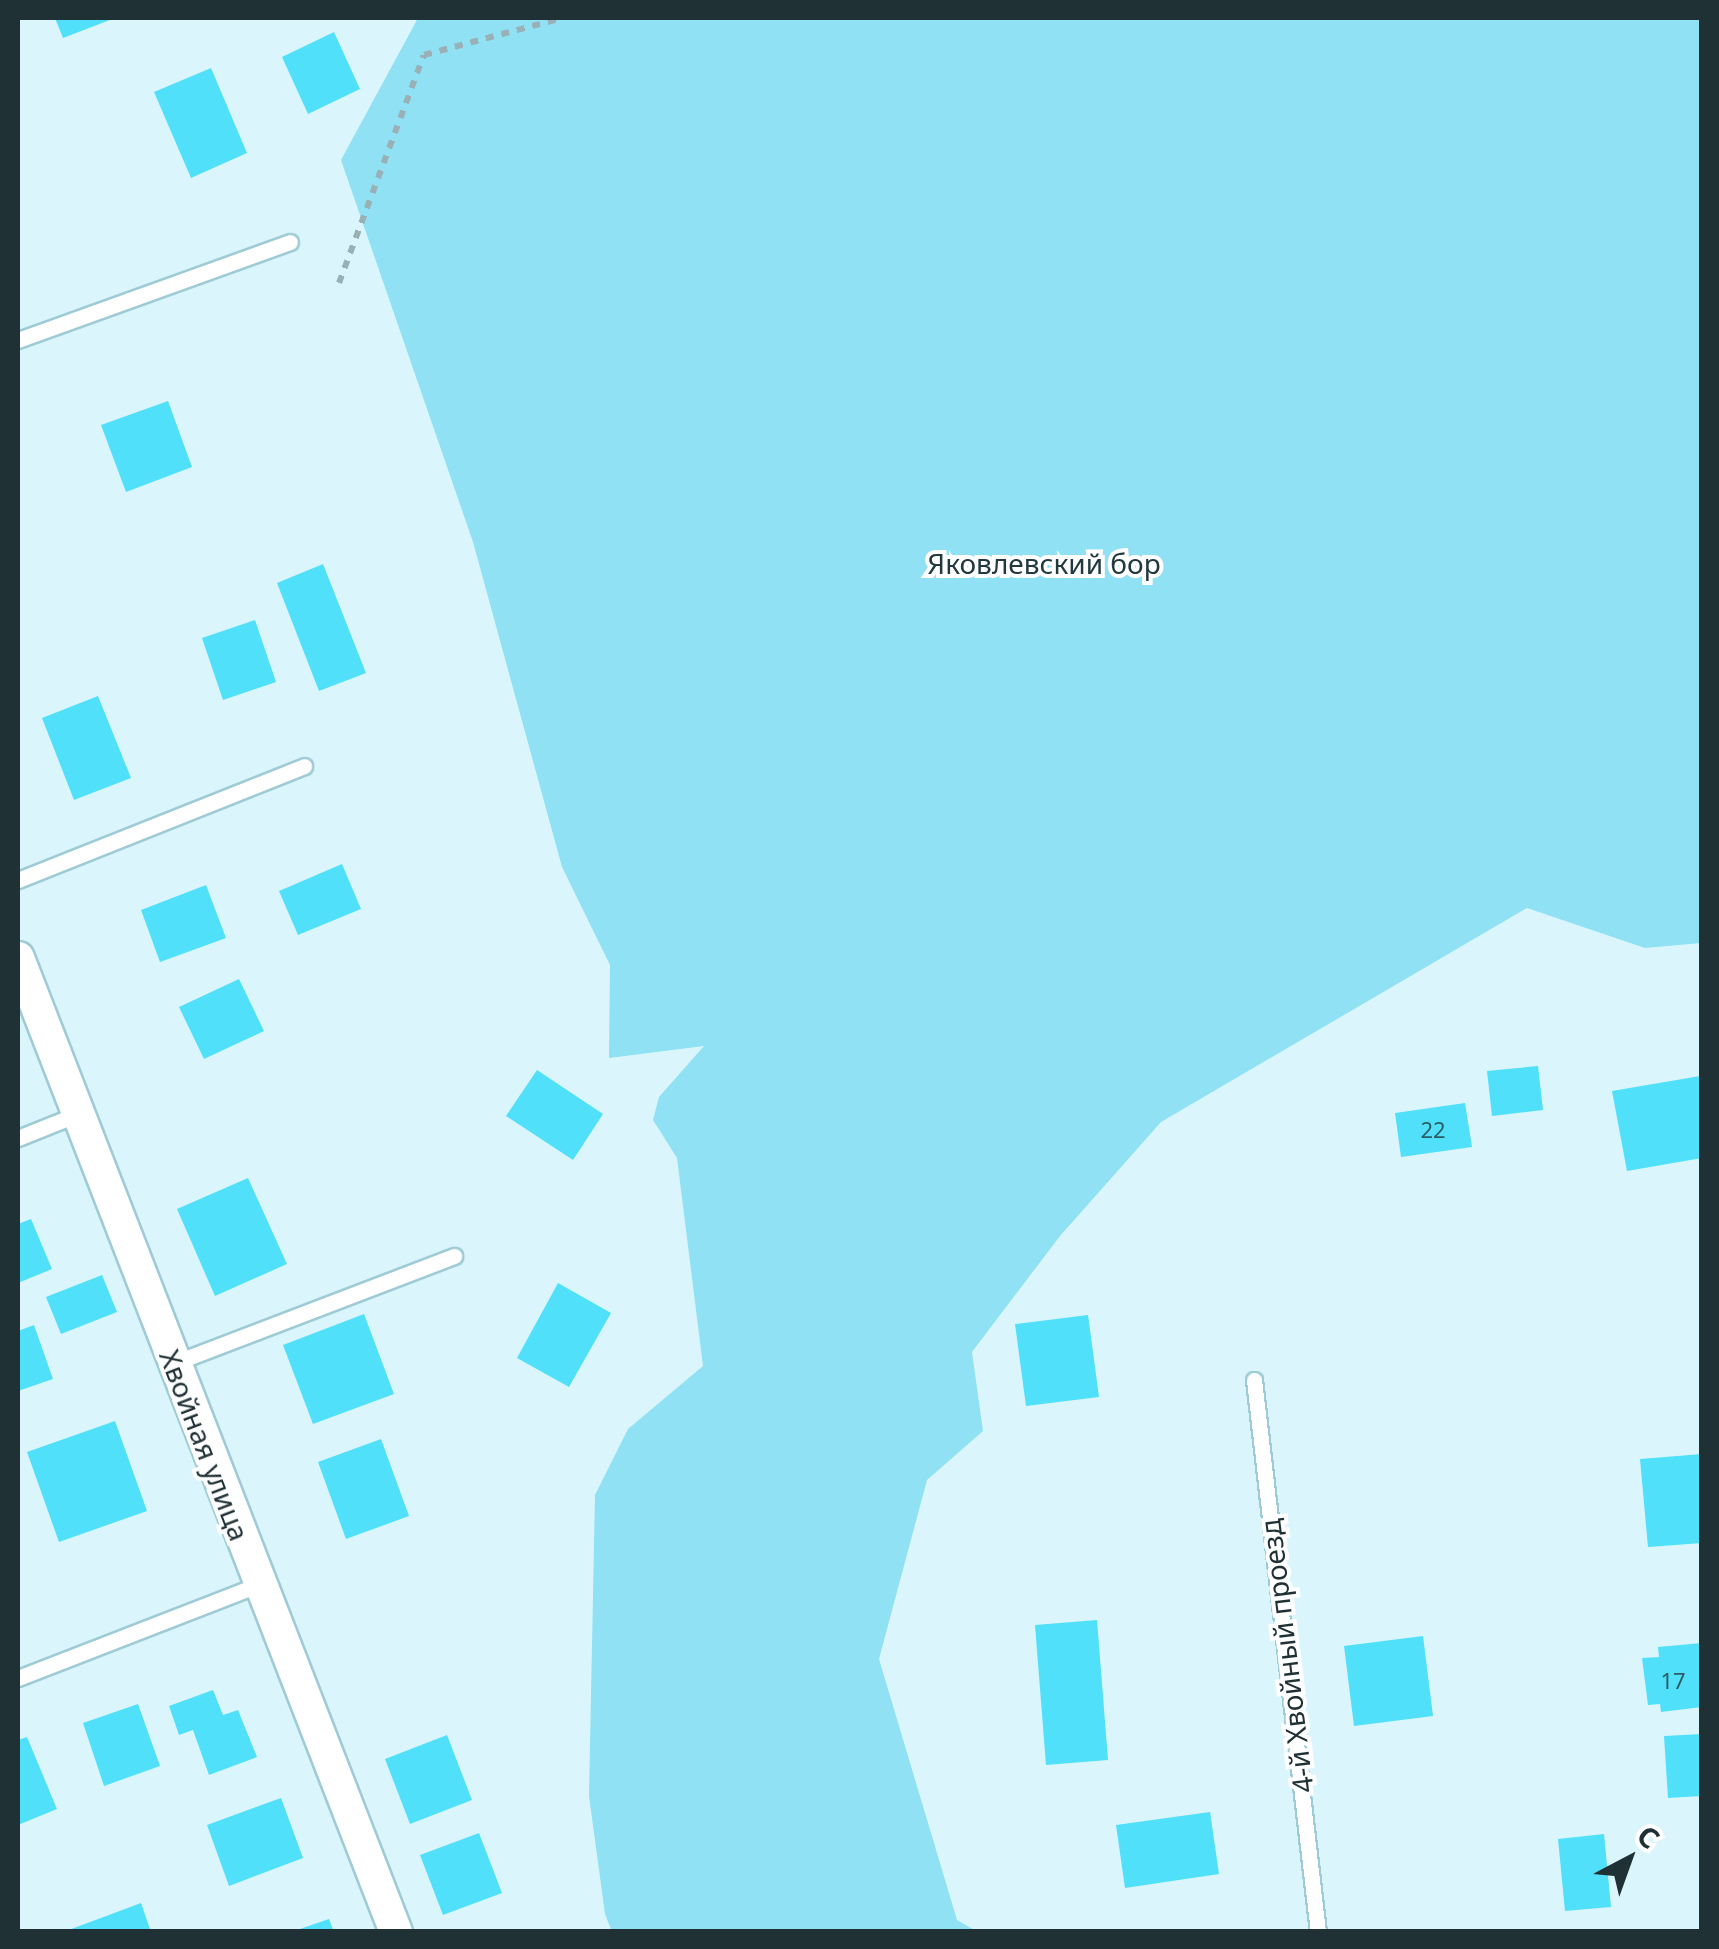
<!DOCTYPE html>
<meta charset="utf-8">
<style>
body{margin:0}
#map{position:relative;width:1719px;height:1949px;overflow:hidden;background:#daf6fc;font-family:"Noto Sans",sans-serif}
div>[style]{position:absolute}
.green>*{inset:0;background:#8fe1f3}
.building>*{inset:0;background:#50e0fa}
.path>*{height:6px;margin-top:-3px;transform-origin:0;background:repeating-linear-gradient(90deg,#99b1b6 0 8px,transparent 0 16px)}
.roads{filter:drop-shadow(2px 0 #9ecbd5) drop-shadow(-2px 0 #9ecbd5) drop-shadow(0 2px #9ecbd5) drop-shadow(0 -2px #9ecbd5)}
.lane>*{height:15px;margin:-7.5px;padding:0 7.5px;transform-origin:7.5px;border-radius:7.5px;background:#fff}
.street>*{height:32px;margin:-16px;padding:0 16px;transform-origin:16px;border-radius:16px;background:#fff}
span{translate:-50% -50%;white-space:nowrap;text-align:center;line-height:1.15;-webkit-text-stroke:8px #fff;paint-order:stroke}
.number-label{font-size:22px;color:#2b5d66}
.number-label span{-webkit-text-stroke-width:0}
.park-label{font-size:28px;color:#223a3f}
.street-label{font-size:28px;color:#1f3135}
.frame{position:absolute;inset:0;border:20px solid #1f3135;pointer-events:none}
.north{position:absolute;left:1579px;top:1809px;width:100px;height:100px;-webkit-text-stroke:8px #fff;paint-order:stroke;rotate:41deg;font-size:28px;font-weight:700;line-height:40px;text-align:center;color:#1f3135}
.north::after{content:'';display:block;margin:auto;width:35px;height:45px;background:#1f3135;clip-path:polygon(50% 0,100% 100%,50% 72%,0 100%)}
</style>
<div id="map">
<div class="green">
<i style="clip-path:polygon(418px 18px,1701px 18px,1701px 943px,1645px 948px,1527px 908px,1161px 1122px,1060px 1236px,972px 1352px,983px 1431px,927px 1480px,879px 1659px,957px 1920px,976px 1931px,612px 1932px,605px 1914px,589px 1796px,595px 1495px,628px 1429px,703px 1366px,677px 1158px,653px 1120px,659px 1097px,704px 1046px,609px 1058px,610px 965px,562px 867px,473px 542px,341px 160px)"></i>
</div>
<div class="building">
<i style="clip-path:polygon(55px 18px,115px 18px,63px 38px)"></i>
<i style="clip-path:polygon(334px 32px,360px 89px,308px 114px,282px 57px)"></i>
<i style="clip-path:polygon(211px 68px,247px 153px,191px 178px,154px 92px)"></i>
<i style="clip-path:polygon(168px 401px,192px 467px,126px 492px,101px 425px)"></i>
<i style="clip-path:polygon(323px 564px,366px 673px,319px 691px,277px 583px)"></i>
<i style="clip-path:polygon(255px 620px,276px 682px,223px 700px,202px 638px)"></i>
<i style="clip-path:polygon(98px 696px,131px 778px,74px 800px,42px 718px)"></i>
<i style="clip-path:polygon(342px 864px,361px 909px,298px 935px,279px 891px)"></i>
<i style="clip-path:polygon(206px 885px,226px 938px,160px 962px,141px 910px)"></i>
<i style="clip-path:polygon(239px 979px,264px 1031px,204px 1059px,179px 1007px)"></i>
<i style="clip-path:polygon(1538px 1066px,1543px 1110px,1492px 1116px,1487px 1071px)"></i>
<i style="clip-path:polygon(537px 1070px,603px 1114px,573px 1160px,506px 1116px)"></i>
<i style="clip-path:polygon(1700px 1076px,1702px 1158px,1627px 1171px,1612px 1091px)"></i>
<i style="clip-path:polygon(1465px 1103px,1472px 1147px,1401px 1157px,1395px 1113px)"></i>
<i style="clip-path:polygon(248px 1178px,287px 1264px,215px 1296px,177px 1209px)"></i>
<i style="clip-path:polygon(31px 1219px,52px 1269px,18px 1283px,18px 1224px)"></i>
<i style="clip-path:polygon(102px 1275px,117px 1312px,61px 1334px,46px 1297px)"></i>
<i style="clip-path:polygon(558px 1283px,611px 1313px,569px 1387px,517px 1358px)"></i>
<i style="clip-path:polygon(364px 1314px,394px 1394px,313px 1424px,283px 1345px)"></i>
<i style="clip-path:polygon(1088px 1315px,1099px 1397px,1026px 1406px,1015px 1324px)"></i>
<i style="clip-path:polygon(34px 1325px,53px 1379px,18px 1391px,18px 1331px)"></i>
<i style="clip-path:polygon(115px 1421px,147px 1511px,59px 1542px,27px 1452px)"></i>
<i style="clip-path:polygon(381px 1439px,409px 1516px,346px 1539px,318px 1462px)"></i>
<i style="clip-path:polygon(1702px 1454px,1702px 1543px,1648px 1547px,1640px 1459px)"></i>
<i style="clip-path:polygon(1097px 1620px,1108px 1760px,1046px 1765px,1035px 1625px)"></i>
<i style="clip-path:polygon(1423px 1636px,1433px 1716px,1354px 1726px,1344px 1646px)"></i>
<i style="clip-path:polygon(1702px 1643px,1702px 1707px,1661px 1712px,1660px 1704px,1648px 1705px,1642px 1658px,1659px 1657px,1658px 1647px)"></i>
<i style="clip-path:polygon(213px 1690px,223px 1715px,238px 1710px,257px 1757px,209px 1775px,193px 1730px,179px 1735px,169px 1706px)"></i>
<i style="clip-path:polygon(138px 1704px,160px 1766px,104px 1786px,83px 1723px)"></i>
<i style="clip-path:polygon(1702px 1734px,1702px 1796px,1668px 1798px,1664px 1736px)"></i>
<i style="clip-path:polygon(447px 1735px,472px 1800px,410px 1824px,385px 1759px)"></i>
<i style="clip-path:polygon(27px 1737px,57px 1809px,18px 1825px,18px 1740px)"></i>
<i style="clip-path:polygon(281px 1798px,303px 1858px,229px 1886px,207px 1825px)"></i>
<i style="clip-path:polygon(1210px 1812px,1219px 1874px,1125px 1888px,1116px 1825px)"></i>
<i style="clip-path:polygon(479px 1833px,502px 1893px,443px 1915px,420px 1855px)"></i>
<i style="clip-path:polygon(1604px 1834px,1611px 1907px,1565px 1911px,1558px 1839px)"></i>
<i style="clip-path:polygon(141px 1903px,151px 1932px,66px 1932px,66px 1931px)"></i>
<i style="clip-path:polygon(329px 1919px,334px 1932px,294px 1932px,294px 1931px)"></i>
</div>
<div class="path">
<i style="left:339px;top:283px;width:243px;rotate:-69.6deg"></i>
<i style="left:424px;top:55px;width:143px;rotate:-15deg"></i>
</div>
<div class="roads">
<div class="lane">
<i style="left:18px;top:340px;width:289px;rotate:-19.8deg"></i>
<i style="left:18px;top:880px;width:308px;rotate:-21.7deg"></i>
<i style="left:18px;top:1138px;width:65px;rotate:-21.8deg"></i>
<i style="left:174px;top:1363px;width:300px;rotate:-20.9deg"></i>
<i style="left:1254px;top:1380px;width:556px;rotate:83.39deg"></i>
<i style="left:18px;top:1678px;width:257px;rotate:-21.2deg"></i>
</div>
<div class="street">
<i style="left:18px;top:958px;width:1045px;rotate:68.79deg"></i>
</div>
</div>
<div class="number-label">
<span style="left:1433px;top:1130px">22</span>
<span style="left:1673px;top:1681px">17</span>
</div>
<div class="park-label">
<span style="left:1044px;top:563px">Яковлевский бор</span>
</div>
<div class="street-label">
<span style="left:205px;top:1445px;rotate:69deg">Хвойная улица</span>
<span style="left:1286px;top:1656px;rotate:-97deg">4-й Хвойный проезд</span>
</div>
<div class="frame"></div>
<div class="north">С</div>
</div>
